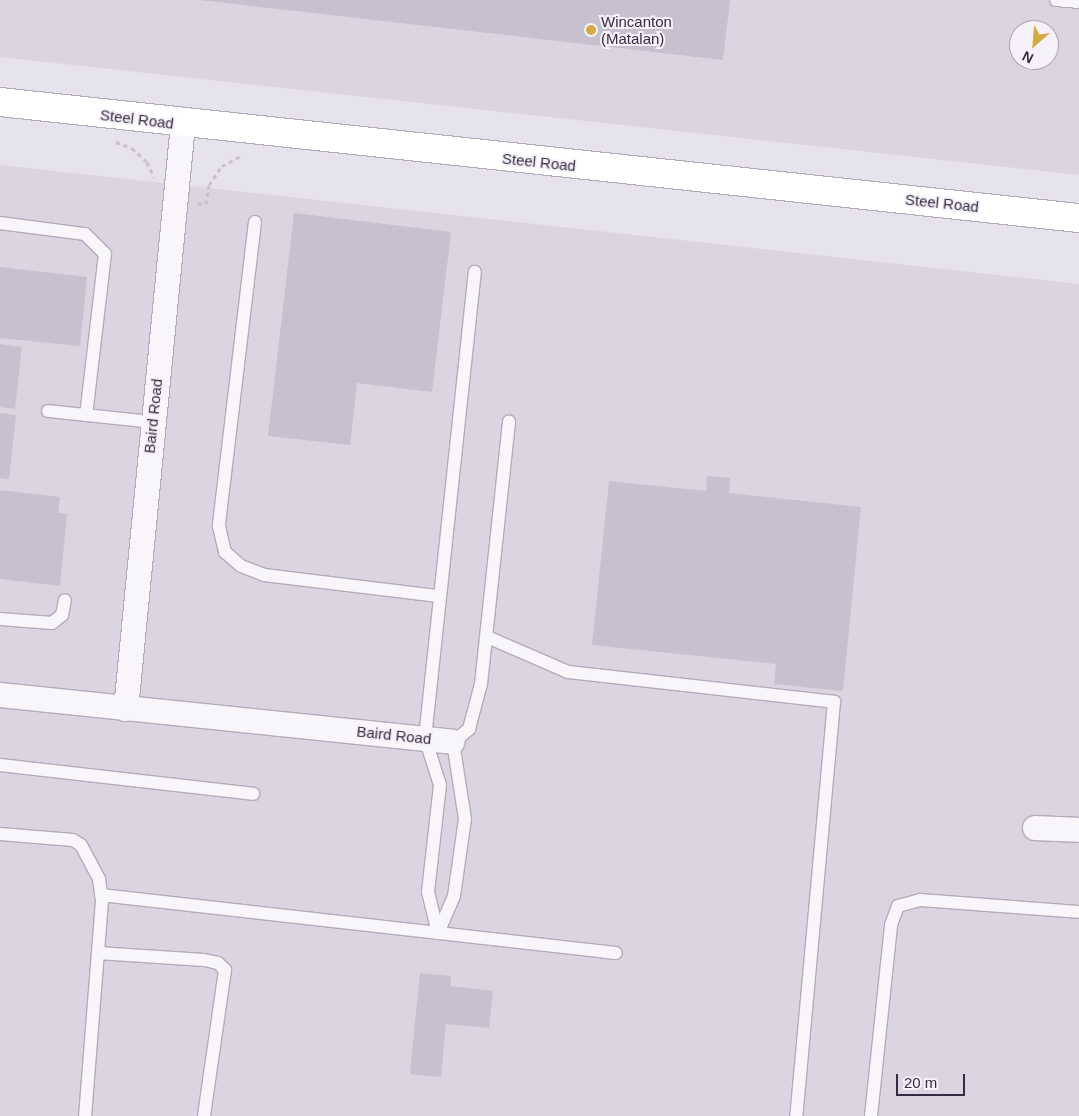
<!DOCTYPE html>
<style>
body{margin:0}
#map{position:relative;width:1079px;height:1116px;overflow:hidden;background:#e7e3ec;font-family:Helvetica,sans-serif}
div>[style]{position:absolute}
.built>*{inset:0;background:#dad5e1}
.building>*{inset:0;background:#c7c0cf}
.path>*{height:3px;margin-top:-1.5px;transform-origin:0;background:repeating-linear-gradient(90deg,#c6c1cb 0 4px,transparent 0 8px)}
.roads{filter:drop-shadow(1px 0 #b2acba) drop-shadow(-1px 0 #b2acba) drop-shadow(0 1px #b2acba) drop-shadow(0 -1px #b2acba)}
.lane>*{height:12px;margin:-6px;padding:0 6px;transform-origin:6px;border-radius:6px;background:#f8f6fa}
.street>*{height:24px;margin:-12px;padding:0 12px;transform-origin:12px;border-radius:12px;background:#f8f6fa}
.primary>*{height:28px;margin:-14px;padding:0 14px;transform-origin:14px;border-radius:14px;background:#fff}
.dots>*{width:14px;height:14px;translate:-50% -50%;box-sizing:border-box;border:2px solid #f5f3f9;border-radius:50%}
span{translate:-50% -50%;white-space:nowrap;text-align:center;line-height:1.15;-webkit-text-stroke:4px #f5f3f9;paint-order:stroke}
.poi-label{font-size:15px;color:#372a45}
.left{translate:0 -50%;text-align:left}
.street-label{font-size:15px;color:#372a45}
.north{position:absolute;left:1009px;top:20px;width:50px;height:50px;box-sizing:border-box;background:#f5f3f9;border:1px solid #a9a3b1;border-radius:50%;rotate:207deg;font-size:14px;font-weight:700;line-height:20px;text-align:center;color:#372a45}
.north::after{content:'';display:block;margin:auto;width:18px;height:22px;background:#d5a944;clip-path:polygon(50% 0,100% 100%,50% 72%,0 100%)}
.scale{position:absolute;left:896px;top:1074px;width:69px;height:22px;box-sizing:border-box;border:2px solid #372a45;border-top:0;padding-left:6px;font-size:15px;line-height:18px;white-space:nowrap;color:#372a45;-webkit-text-stroke:4px #f5f3f9;paint-order:stroke}
</style>
<div id="map">
<div class="built">
<i style="clip-path:polygon(evenodd,0 0,1079px 0,1079px 175px,0 57px,0 0,1019px 30px,1049px 30px,1049px 60px,1019px 60px,1019px 30px)"></i>
<i style="clip-path:polygon(0 165px,1079px 284px,1079px 1116px,0 1116px)"></i>
</div>
<div class="building">
<i style="clip-path:polygon(200px 0,730px 0,723px 60px)"></i>
<i style="clip-path:polygon(294px 213px,451px 232px,432px 392px,357px 383px,350px 445px,268px 436px)"></i>
<i style="clip-path:polygon(0 267px,87px 277px,80px 346px,0 338px)"></i>
<i style="clip-path:polygon(0 344px,22px 347px,15px 409px,0 407px)"></i>
<i style="clip-path:polygon(0 413px,16px 415px,9px 479px,0 478px)"></i>
<i style="clip-path:polygon(707px 476px,730px 478px,729px 493px,861px 507px,843px 691px,774px 684px,776px 664px,592px 645px,609px 481px,706px 491px)"></i>
<i style="clip-path:polygon(0 490px,60px 497px,58px 513px,67px 514px,60px 586px,0 579px)"></i>
<i style="clip-path:polygon(420px 973px,451px 976px,450px 986px,493px 991px,489px 1028px,446px 1024px,441px 1077px,410px 1074px)"></i>
</div>
<div class="path">
<i style="left:116px;top:142px;width:17px;rotate:21deg"></i>
<i style="left:132px;top:148px;width:21px;rotate:43deg"></i>
<i style="left:147px;top:162px;width:17px;rotate:65deg"></i>
<i style="left:198px;top:203px;width:8px;rotate:7deg"></i>
<i style="left:206px;top:204px;width:19px;rotate:-81deg"></i>
<i style="left:209px;top:185px;width:23px;rotate:-56deg"></i>
<i style="left:222px;top:166px;width:24px;rotate:-28deg"></i>
</div>
<div class="roads">
<div class="lane">
<i style="left:1056px;top:0;width:23px;rotate:5deg"></i>
<i style="left:255px;top:222px;width:306px;rotate:96.8deg"></i>
<i style="left:219px;top:526px;width:27px;rotate:77deg"></i>
<i style="left:225px;top:552px;width:21px;rotate:41deg"></i>
<i style="left:241px;top:566px;width:25px;rotate:21deg"></i>
<i style="left:264px;top:575px;width:174px;rotate:6.9deg"></i>
<i style="left:0;top:223px;width:86px;rotate:7.4deg"></i>
<i style="left:85px;top:234px;width:28px;rotate:45deg"></i>
<i style="left:105px;top:254px;width:162px;rotate:96.7deg"></i>
<i style="left:48px;top:411px;width:105px;rotate:6deg"></i>
<i style="left:0;top:619px;width:52px;rotate:4.4deg"></i>
<i style="left:52px;top:623px;width:13px;rotate:-39deg"></i>
<i style="left:62px;top:615px;width:15px;rotate:-79deg"></i>
<i style="left:487px;top:637px;width:88px;rotate:23.4deg"></i>
<i style="left:568px;top:672px;width:268px;rotate:6.4deg"></i>
<i style="left:834px;top:702px;width:416px;rotate:95.2deg"></i>
<i style="left:0;top:765px;width:255px;rotate:6.5deg"></i>
<i style="left:0;top:834px;width:73px;rotate:4.7deg"></i>
<i style="left:73px;top:840px;width:9px;rotate:32deg"></i>
<i style="left:81px;top:845px;width:38px;rotate:62deg"></i>
<i style="left:99px;top:879px;width:22px;rotate:82deg"></i>
<i style="left:102px;top:901px;width:216px;rotate:94.5deg"></i>
<i style="left:101px;top:895px;width:518px;rotate:6.43deg"></i>
<i style="left:438px;top:933px;width:42px;rotate:-103.7deg"></i>
<i style="left:428px;top:892px;width:108px;rotate:-83.6deg"></i>
<i style="left:440px;top:785px;width:49px;rotate:-107.7deg"></i>
<i style="left:425px;top:738px;width:469px;rotate:-83.9deg"></i>
<i style="left:438px;top:933px;width:40px;rotate:-66.6deg"></i>
<i style="left:454px;top:896px;width:78px;rotate:-81.9deg"></i>
<i style="left:465px;top:819px;width:78px;rotate:-98.9deg"></i>
<i style="left:453px;top:742px;width:21px;rotate:-39deg"></i>
<i style="left:469px;top:729px;width:47px;rotate:-75.1deg"></i>
<i style="left:481px;top:684px;width:264px;rotate:-83.9deg"></i>
<i style="left:98px;top:953px;width:106px;rotate:3.8deg"></i>
<i style="left:204px;top:960px;width:14px;rotate:12deg"></i>
<i style="left:218px;top:963px;width:10px;rotate:45deg"></i>
<i style="left:225px;top:970px;width:148px;rotate:98.2deg"></i>
<i style="left:871px;top:1116px;width:192px;rotate:-84deg"></i>
<i style="left:891px;top:925px;width:20px;rotate:-70deg"></i>
<i style="left:898px;top:906px;width:23px;rotate:-15deg"></i>
<i style="left:920px;top:900px;width:159px;rotate:4.3deg"></i>
</div>
<div class="street">
<i style="left:0;top:695px;width:455px;rotate:5.9deg"></i>
<i style="left:126px;top:709px;width:588px;rotate:-84.43deg"></i>
<i style="left:1035px;top:828px;width:44px;rotate:2.6deg"></i>
</div>
<div class="primary">
<i style="left:0;top:102px;width:1085px;rotate:6.14deg"></i>
</div>
</div>
<div class="dots">
<i style="left:591px;top:30px;background:#d5a944"></i>
</div>
<div class="poi-label">
<span class="left" style="left:601px;top:30px">Wincanton<br>(Matalan)</span>
</div>
<div class="street-label">
<span style="left:137px;top:119px;rotate:7deg">Steel Road</span>
<span style="left:539px;top:162px;rotate:6deg">Steel Road</span>
<span style="left:942px;top:203px;rotate:6deg">Steel Road</span>
<span style="left:153px;top:416px;rotate:-84deg">Baird Road</span>
<span style="left:394px;top:735px;rotate:6deg">Baird Road</span>
</div>
<div class="north">N</div>
<div class="scale">20 m</div>
</div>
